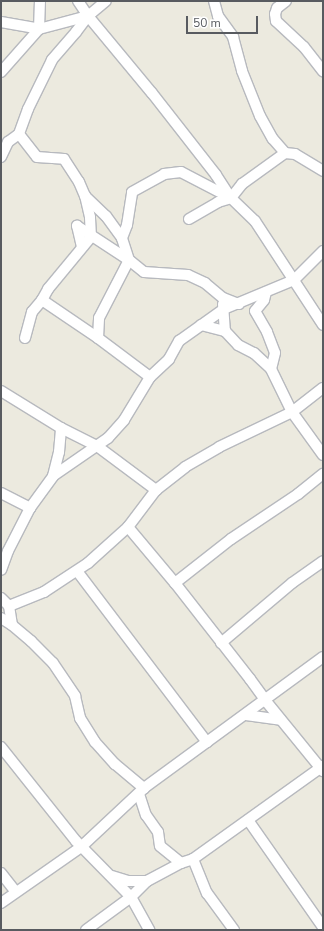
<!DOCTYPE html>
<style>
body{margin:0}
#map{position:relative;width:324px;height:931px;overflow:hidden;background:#eceadf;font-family:"Nunito Sans",sans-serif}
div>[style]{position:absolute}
.roads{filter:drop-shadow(1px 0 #b7b9be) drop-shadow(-1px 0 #b7b9be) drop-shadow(0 1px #b7b9be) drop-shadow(0 -1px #b7b9be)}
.street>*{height:10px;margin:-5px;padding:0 5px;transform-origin:5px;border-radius:5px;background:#fff}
span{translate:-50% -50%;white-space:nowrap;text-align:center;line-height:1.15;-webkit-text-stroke:3px #fff;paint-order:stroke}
.frame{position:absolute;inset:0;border:2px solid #585b60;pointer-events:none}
.scale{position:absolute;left:186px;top:16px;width:72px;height:18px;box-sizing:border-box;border:2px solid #585b60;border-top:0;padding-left:5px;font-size:12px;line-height:14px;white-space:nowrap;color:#585b60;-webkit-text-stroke:3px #fff;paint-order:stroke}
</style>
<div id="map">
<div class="roads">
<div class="street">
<i style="left:78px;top:1px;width:18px;rotate:56deg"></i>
<i style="left:88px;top:16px;width:100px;rotate:50.3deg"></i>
<i style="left:152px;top:93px;width:104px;rotate:52deg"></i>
<i style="left:216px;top:175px;width:27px;rotate:57deg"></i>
<i style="left:231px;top:198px;width:33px;rotate:44deg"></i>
<i style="left:255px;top:221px;width:124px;rotate:56.8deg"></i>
<i style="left:214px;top:1px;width:16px;rotate:75deg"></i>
<i style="left:218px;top:16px;width:26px;rotate:54deg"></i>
<i style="left:233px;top:37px;width:35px;rotate:75deg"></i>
<i style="left:242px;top:71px;width:48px;rotate:68.2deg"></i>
<i style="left:260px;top:116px;width:26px;rotate:61deg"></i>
<i style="left:273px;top:139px;width:18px;rotate:49deg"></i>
<i style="left:286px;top:1px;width:11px;rotate:142deg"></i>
<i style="left:277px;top:8px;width:6px;rotate:108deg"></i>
<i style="left:275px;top:14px;width:7px;rotate:82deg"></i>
<i style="left:276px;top:21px;width:38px;rotate:43deg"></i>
<i style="left:304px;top:47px;width:31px;rotate:52deg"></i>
<i style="left:88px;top:16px;width:20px;rotate:127deg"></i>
<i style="left:76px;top:32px;width:37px;rotate:131deg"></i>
<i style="left:52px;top:60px;width:55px;rotate:116.1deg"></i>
<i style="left:28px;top:109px;width:27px;rotate:110deg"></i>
<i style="left:19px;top:134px;width:29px;rotate:52deg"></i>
<i style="left:37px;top:157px;width:27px;rotate:4deg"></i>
<i style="left:64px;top:159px;width:27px;rotate:57deg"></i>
<i style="left:79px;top:182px;width:15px;rotate:67deg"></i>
<i style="left:85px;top:196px;width:29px;rotate:44deg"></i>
<i style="left:106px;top:216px;width:27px;rotate:54deg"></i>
<i style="left:1px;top:22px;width:39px;rotate:10deg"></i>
<i style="left:39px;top:29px;width:51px;rotate:-14.9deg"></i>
<i style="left:88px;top:16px;width:23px;rotate:-40deg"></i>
<i style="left:1px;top:72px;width:57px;rotate:-48.5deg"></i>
<i style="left:39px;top:29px;width:28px;rotate:-88deg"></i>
<i style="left:1px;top:157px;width:17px;rotate:-65deg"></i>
<i style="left:8px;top:142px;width:14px;rotate:-36deg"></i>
<i style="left:189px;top:219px;width:34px;rotate:-30deg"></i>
<i style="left:218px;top:202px;width:14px;rotate:-17deg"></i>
<i style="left:231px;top:198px;width:18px;rotate:-52deg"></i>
<i style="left:242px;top:184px;width:53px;rotate:-35.8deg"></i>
<i style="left:285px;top:153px;width:10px;rotate:6deg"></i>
<i style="left:295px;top:154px;width:33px;rotate:31deg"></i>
<i style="left:82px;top:247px;width:22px;rotate:-103deg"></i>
<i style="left:77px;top:226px;width:62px;rotate:33.2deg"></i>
<i style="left:129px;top:260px;width:19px;rotate:39deg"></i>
<i style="left:144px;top:272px;width:44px;rotate:3.9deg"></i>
<i style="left:188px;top:275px;width:19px;rotate:25deg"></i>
<i style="left:205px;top:283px;width:23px;rotate:40deg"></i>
<i style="left:223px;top:298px;width:17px;rotate:21deg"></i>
<i style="left:266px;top:292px;width:8px;rotate:104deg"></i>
<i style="left:264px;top:300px;width:14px;rotate:129deg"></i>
<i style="left:255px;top:311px;width:24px;rotate:60deg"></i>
<i style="left:267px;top:332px;width:22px;rotate:69deg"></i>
<i style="left:275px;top:353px;width:16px;rotate:104deg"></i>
<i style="left:42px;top:300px;width:68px;rotate:34.2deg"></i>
<i style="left:223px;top:304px;width:27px;rotate:86deg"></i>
<i style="left:225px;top:331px;width:19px;rotate:47deg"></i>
<i style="left:238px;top:345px;width:18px;rotate:27deg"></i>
<i style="left:254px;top:353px;width:23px;rotate:43deg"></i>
<i style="left:271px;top:369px;width:48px;rotate:64deg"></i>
<i style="left:292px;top:412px;width:53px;rotate:54.2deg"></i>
<i style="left:201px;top:325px;width:25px;rotate:14deg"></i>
<i style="left:25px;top:338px;width:27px;rotate:-75deg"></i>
<i style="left:32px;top:312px;width:16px;rotate:-50deg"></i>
<i style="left:42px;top:300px;width:13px;rotate:-61deg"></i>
<i style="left:48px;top:289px;width:67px;rotate:-50.4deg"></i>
<i style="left:91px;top:237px;width:20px;rotate:-93deg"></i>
<i style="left:90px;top:217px;width:22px;rotate:-103deg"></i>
<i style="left:150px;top:377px;width:65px;rotate:-143.1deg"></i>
<i style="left:98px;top:338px;width:20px;rotate:-87deg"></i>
<i style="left:99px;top:318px;width:65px;rotate:-62.7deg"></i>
<i style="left:129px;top:260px;width:23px;rotate:-108deg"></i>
<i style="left:122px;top:238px;width:14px;rotate:-69deg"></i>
<i style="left:127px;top:225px;width:33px;rotate:-81deg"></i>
<i style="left:132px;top:192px;width:37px;rotate:-29deg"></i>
<i style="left:164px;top:174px;width:17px;rotate:-7deg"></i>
<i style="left:181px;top:172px;width:56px;rotate:27.5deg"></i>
<i style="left:1px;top:391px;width:70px;rotate:31.7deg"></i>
<i style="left:61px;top:428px;width:40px;rotate:26.6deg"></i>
<i style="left:97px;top:446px;width:74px;rotate:36.7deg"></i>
<i style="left:53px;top:476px;width:25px;rotate:-76deg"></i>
<i style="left:59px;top:452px;width:24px;rotate:-85deg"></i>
<i style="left:1px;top:493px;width:33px;rotate:27deg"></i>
<i style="left:30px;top:508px;width:48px;rotate:117.1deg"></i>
<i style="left:8px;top:551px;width:20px;rotate:110deg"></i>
<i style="left:30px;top:508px;width:39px;rotate:-54deg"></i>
<i style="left:53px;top:476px;width:67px;rotate:-34.6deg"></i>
<i style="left:108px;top:438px;width:24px;rotate:-48deg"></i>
<i style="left:124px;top:420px;width:50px;rotate:-58.8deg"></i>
<i style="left:150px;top:377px;width:26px;rotate:-43deg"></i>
<i style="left:169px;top:359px;width:21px;rotate:-61deg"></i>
<i style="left:179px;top:341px;width:55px;rotate:-35.4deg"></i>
<i style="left:224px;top:309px;width:76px;rotate:-22.5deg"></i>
<i style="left:294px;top:280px;width:41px;rotate:-45deg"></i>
<i style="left:128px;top:527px;width:73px;rotate:50deg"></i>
<i style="left:175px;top:583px;width:122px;rotate:52deg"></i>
<i style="left:250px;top:679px;width:26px;rotate:54deg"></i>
<i style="left:265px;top:700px;width:92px;rotate:50.8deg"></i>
<i style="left:77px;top:571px;width:215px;rotate:52.8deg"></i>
<i style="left:175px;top:583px;width:71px;rotate:-38.2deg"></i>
<i style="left:231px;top:539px;width:81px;rotate:-33.9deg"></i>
<i style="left:298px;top:494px;width:32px;rotate:-39deg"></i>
<i style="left:1px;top:598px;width:11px;rotate:45deg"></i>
<i style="left:9px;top:606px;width:19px;rotate:81deg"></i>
<i style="left:12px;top:625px;width:25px;rotate:40deg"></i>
<i style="left:31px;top:641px;width:31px;rotate:45deg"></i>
<i style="left:53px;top:663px;width:40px;rotate:56deg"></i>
<i style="left:75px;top:696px;width:23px;rotate:77deg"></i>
<i style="left:80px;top:718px;width:28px;rotate:58deg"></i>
<i style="left:95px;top:742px;width:30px;rotate:48deg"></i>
<i style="left:115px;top:764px;width:38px;rotate:40deg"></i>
<i style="left:9px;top:606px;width:38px;rotate:-22deg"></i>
<i style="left:44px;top:592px;width:53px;rotate:-33.4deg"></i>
<i style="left:88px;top:563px;width:54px;rotate:-42deg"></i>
<i style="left:128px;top:527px;width:46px;rotate:-52.9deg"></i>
<i style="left:156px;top:490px;width:37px;rotate:-38deg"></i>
<i style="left:185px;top:467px;width:39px;rotate:-30deg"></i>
<i style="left:219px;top:447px;width:81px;rotate:-25.6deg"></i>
<i style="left:292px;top:412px;width:39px;rotate:-38deg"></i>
<i style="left:1px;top:618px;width:13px;rotate:32deg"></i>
<i style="left:221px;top:643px;width:93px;rotate:-40.2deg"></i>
<i style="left:292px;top:583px;width:38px;rotate:-35deg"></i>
<i style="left:246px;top:715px;width:35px;rotate:8deg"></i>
<i style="left:1px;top:747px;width:120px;rotate:51.4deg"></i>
<i style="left:76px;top:841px;width:78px;rotate:45.5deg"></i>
<i style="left:131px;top:897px;width:38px;rotate:61deg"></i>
<i style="left:139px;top:794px;width:22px;rotate:72deg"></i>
<i style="left:146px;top:815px;width:21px;rotate:55deg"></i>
<i style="left:158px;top:832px;width:14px;rotate:82deg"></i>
<i style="left:160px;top:846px;width:27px;rotate:39deg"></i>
<i style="left:248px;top:820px;width:131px;rotate:55deg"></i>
<i style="left:193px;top:859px;width:37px;rotate:68deg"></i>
<i style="left:207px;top:893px;width:46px;rotate:53.9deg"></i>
<i style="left:1px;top:873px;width:24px;rotate:52deg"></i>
<i style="left:112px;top:876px;width:17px;rotate:17deg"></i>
<i style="left:128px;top:881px;width:19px"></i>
<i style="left:1px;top:903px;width:98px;rotate:-35deg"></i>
<i style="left:81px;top:847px;width:86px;rotate:-43.1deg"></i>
<i style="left:144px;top:788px;width:222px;rotate:-36.2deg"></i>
<i style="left:86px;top:930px;width:56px;rotate:-36.3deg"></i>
<i style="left:131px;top:897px;width:23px;rotate:-45deg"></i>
<i style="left:147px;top:881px;width:38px;rotate:-28deg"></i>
<i style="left:181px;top:863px;width:13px;rotate:-18deg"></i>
<i style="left:193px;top:859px;width:160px;rotate:-35.6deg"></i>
</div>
</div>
<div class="frame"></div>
<div class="scale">50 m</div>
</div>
